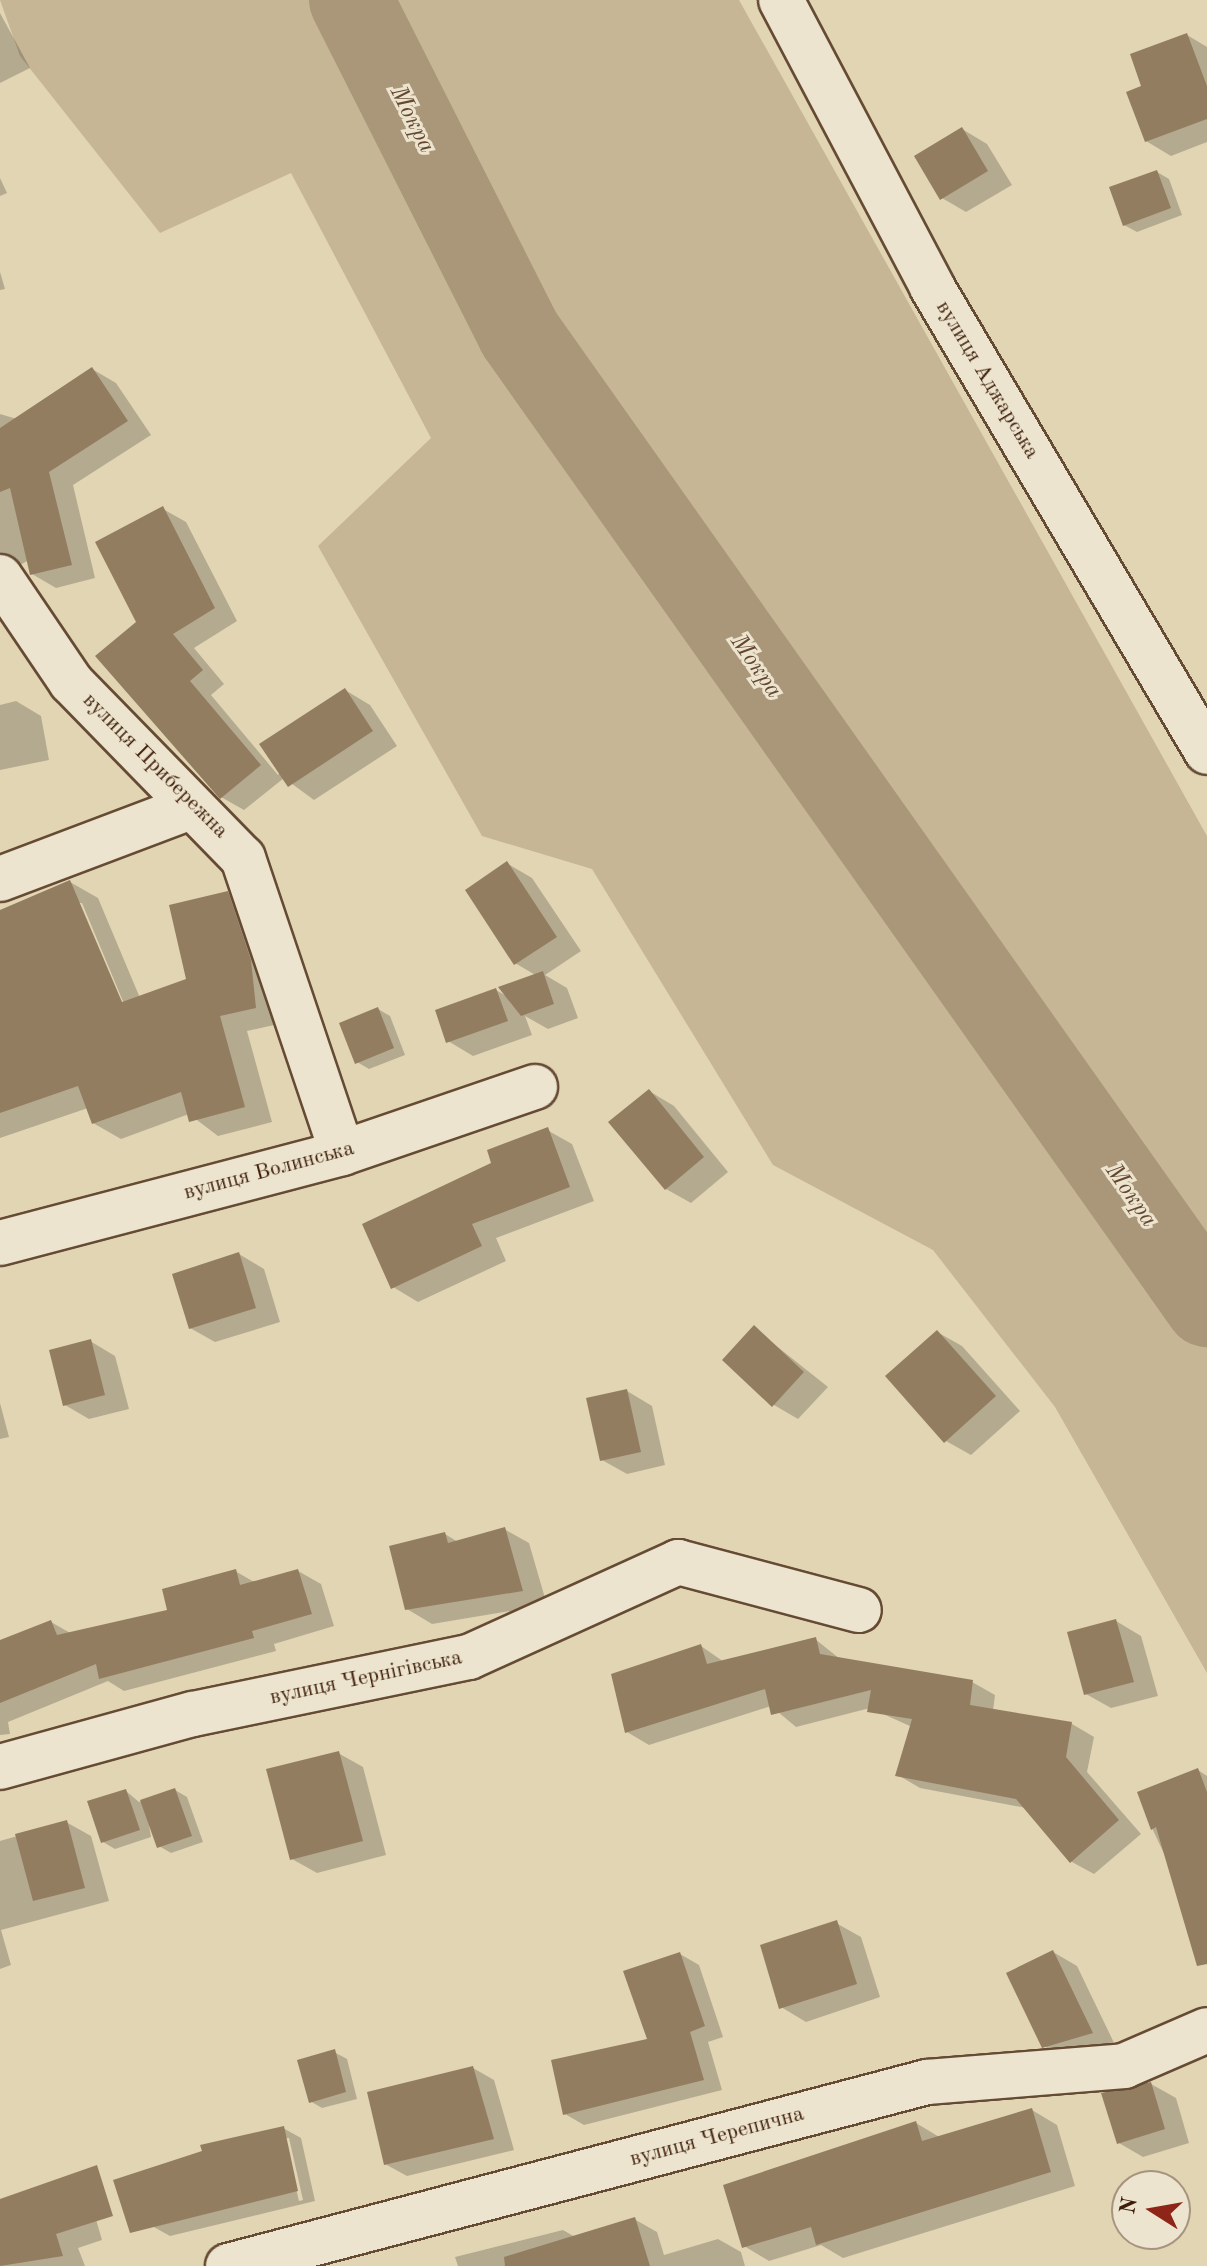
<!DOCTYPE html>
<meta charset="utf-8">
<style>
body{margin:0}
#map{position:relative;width:1207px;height:2266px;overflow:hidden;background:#e2d5b3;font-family:"Old Standard TT",serif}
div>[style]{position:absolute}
.green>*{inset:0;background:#c6b696}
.shadow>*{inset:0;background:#0003}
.river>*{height:84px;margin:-42px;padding:0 42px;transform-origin:42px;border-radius:42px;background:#aa9679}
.building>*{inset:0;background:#937d61}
.roads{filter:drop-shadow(2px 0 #664b34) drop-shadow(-2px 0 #664b34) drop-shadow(0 2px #664b34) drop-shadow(0 -2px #664b34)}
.minor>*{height:44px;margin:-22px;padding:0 22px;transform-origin:22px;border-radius:22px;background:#ece4ce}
span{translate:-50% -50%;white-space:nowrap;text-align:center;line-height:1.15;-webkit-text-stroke:6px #ece4ce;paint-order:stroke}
.street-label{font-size:22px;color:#3d1d09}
.water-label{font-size:24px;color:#634730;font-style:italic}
.north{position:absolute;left:1111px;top:2170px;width:80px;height:80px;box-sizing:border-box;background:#ece4ce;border:2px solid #a6947f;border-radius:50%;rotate:281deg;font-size:22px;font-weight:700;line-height:32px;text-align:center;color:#3d1d09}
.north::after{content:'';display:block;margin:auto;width:28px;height:36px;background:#8f2418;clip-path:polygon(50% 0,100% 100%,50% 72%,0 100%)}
</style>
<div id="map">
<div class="green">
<i style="clip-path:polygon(0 0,739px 0,1207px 836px,1207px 1673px,1055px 1407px,933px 1250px,773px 1165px,592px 869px,482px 836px,318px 546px,431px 438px,291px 173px,160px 233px,20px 56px)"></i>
</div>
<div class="shadow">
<i style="clip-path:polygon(0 13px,30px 68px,0 83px)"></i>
<i style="clip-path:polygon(1187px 35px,1207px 47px,1207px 142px,1171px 156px,1146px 141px,1144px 87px)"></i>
<i style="clip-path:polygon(962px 129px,987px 144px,1012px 185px,966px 212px,942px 198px)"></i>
<i style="clip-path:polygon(1157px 172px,1169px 179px,1182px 215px,1137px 232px,1124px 225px)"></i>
<i style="clip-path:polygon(0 178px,7px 193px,0 196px)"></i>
<i style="clip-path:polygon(0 272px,5px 289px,0 290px)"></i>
<i style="clip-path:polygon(92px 369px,116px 383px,151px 435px,73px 485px,95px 578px,56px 588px,32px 574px,29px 560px,0 576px,0 414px,17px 419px)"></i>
<i style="clip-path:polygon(163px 509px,186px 522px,237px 621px,194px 648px,224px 684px,211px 695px,278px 775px,345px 690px,370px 705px,397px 746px,314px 800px,284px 778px,244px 810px,221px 797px,139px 622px)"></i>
<i style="clip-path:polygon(16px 701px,41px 716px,49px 760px,0 770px,0 705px)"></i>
<i style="clip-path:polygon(508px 864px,532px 878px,581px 951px,545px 975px,567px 988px,578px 1018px,548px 1029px,525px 1016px,532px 1035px,473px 1056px,448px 1041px,496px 990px,508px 997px,537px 976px,515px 963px)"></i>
<i style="clip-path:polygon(evenodd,70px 882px,98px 898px,140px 998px,188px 980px,227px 893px,255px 909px,283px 1023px,247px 1031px,272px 1122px,218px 1136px,189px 1114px,121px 1139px,93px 1123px,88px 1108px,0 1138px,0 912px,70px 882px,78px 903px,82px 903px,127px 1011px,124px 1012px,78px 903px)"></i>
<i style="clip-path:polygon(378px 1009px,390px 1016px,405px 1055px,369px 1069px,357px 1062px)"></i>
<i style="clip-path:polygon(649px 1091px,674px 1106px,728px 1172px,691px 1203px,666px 1189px,611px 1122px)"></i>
<i style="clip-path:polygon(547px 1130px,572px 1144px,594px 1201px,496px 1238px,506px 1261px,418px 1302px,393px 1287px,494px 1164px)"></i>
<i style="clip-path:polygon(239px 1254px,264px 1269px,280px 1322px,215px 1342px,190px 1328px)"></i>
<i style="clip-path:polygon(754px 1328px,828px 1387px,798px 1419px,774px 1405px)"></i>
<i style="clip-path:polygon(937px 1332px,962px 1346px,1020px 1411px,971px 1455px,946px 1441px)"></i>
<i style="clip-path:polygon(90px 1341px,115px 1356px,129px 1409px,89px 1419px,65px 1405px)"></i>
<i style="clip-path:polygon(627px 1391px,652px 1406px,665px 1465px,627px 1474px,602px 1460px)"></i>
<i style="clip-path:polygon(0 1403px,9px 1437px,0 1439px)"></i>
<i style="clip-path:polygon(504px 1529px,529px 1543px,547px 1605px,432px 1624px,407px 1609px,445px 1534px,458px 1542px)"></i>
<i style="clip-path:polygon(235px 1571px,256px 1583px,298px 1571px,321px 1584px,334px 1626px,274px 1644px,276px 1651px,124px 1691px,108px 1681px,8px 1722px,10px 1734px,0 1735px,0 1642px,51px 1622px,72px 1634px,170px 1611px)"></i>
<i style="clip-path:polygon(1116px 1621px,1141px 1636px,1158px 1696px,1111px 1708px,1086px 1694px)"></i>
<i style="clip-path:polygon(815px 1639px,840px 1659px,972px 1682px,995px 1695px,993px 1711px,1072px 1724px,1094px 1737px,1087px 1772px,1141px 1834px,1094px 1874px,1072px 1862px,1026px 1808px,920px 1788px,898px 1775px,912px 1727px,870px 1708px,796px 1727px,771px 1706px,649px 1745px,627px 1732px,701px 1646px,724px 1662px)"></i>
<i style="clip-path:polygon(338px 1753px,363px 1767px,386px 1855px,317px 1873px,292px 1859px)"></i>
<i style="clip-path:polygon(1198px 1770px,1207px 1776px,1207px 1945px,1152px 1828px)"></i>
<i style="clip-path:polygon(175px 1790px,187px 1797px,203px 1842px,171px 1853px,159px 1846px,147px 1813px,151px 1837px,115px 1849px,103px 1842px,126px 1791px,139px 1802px)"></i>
<i style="clip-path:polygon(66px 1822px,91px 1836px,109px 1901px,1px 1930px,11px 1965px,0 1969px,0 1841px)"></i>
<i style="clip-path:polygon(836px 1923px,861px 1937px,880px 1997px,806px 2022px,781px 2007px)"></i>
<i style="clip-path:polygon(1053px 1952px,1077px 1966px,1116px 2047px,1069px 2061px,1044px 2046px)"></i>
<i style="clip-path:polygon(680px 1954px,699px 1965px,723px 2037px,708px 2042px,722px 2090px,584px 2125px,565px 2114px,649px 2041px)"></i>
<i style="clip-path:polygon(334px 2052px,347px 2059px,357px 2099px,322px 2108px,310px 2101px)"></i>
<i style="clip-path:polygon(473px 2068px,494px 2080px,514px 2150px,407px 2176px,385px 2164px)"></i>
<i style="clip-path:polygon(1151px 2084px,1176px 2098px,1189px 2143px,1143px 2157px,1119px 2143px)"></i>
<i style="clip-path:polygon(1032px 2110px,1057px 2125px,1075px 2186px,843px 2258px,821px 2245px,769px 2261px,744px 2246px,916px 2123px,941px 2138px)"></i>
<i style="clip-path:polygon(evenodd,283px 2128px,301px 2138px,315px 2201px,170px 2236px,152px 2226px,283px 2128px,284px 2138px,289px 2138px,303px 2200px,299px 2201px,284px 2138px)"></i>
<i style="clip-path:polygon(88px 2192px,102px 2240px,78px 2248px,85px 2266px,0 2266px,0 2201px)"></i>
<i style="clip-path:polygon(634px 2219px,657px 2232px,664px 2255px,718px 2239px,741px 2252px,745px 2266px,458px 2266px,455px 2257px,563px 2230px,575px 2237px)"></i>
</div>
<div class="river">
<i style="left:351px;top:0;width:373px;rotate:63.2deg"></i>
<i style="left:519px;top:333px;width:1191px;rotate:54.71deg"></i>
</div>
<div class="building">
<i style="clip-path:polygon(1187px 33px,1207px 86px,1207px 119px,1145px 142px,1126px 92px,1141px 86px,1130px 54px)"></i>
<i style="clip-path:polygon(962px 127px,988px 171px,940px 200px,914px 156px)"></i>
<i style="clip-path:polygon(1157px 170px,1171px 208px,1123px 226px,1109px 187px)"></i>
<i style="clip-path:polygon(92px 367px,128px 421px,49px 472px,72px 565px,30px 575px,10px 488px,0 492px,0 428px)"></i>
<i style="clip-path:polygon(163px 506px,215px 608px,173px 634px,203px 670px,190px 681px,261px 765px,220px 799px,95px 656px,136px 622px,95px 542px)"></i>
<i style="clip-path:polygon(345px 688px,373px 731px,288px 787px,259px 744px)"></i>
<i style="clip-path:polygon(507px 861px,557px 937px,514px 965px,465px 890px)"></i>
<i style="clip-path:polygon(70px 880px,122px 1002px,186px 979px,169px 905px,228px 891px,251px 960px,256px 1008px,220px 1016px,245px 1107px,189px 1122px,181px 1092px,92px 1124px,78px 1086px,0 1113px,0 910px)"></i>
<i style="clip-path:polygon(543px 971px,554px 1004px,521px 1016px,498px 987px)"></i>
<i style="clip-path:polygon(496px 988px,508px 1021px,446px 1043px,435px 1010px)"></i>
<i style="clip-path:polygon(378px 1007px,394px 1048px,355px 1064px,339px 1023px)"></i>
<i style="clip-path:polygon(649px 1089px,704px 1157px,665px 1190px,608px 1122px)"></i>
<i style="clip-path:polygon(548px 1127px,570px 1187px,472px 1224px,482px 1246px,391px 1289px,362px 1224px,491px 1163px,487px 1150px)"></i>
<i style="clip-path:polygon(239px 1252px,256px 1308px,189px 1329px,172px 1274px)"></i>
<i style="clip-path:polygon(754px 1325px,804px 1372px,772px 1407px,722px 1360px)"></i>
<i style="clip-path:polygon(937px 1330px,996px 1396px,944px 1443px,885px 1376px)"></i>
<i style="clip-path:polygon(91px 1339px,105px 1395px,63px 1406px,49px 1350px)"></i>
<i style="clip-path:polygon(627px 1389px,641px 1452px,600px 1461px,586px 1398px)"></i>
<i style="clip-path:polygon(505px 1527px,523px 1591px,405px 1610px,389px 1546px,445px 1532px,448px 1543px)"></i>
<i style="clip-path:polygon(236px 1569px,240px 1585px,298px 1569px,312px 1614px,252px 1631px,254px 1638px,99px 1679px,96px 1664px,0 1703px,0 1640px,51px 1620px,57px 1635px,167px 1610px,162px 1589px)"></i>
<i style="clip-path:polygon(1116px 1619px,1134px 1682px,1084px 1695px,1067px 1632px)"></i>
<i style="clip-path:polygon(816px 1637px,820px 1654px,973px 1680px,970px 1705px,1072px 1722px,1066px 1757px,1119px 1820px,1070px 1863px,1016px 1799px,895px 1776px,912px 1719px,867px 1712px,871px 1690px,771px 1715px,765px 1689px,625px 1733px,611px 1674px,701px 1644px,707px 1664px)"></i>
<i style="clip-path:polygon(339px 1751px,363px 1841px,290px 1860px,266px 1769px)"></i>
<i style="clip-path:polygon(1198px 1768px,1207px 1792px,1207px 1964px,1197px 1966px,1156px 1827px,1151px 1830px,1137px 1792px)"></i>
<i style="clip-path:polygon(175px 1788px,192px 1836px,157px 1848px,140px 1800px)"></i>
<i style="clip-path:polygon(126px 1789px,140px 1830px,101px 1843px,87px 1801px)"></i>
<i style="clip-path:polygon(67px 1820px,85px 1888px,33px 1901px,15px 1834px)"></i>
<i style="clip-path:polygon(837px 1920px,857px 1984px,779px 2009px,760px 1945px)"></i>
<i style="clip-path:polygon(1053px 1950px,1093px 2033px,1042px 2048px,1006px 1973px)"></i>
<i style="clip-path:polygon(680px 1952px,705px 2026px,690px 2032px,704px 2080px,563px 2115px,551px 2060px,647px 2039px,623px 1971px)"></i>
<i style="clip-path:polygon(335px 2049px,346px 2092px,309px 2103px,297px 2060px)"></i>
<i style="clip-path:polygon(473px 2066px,494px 2139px,384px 2165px,367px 2092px)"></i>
<i style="clip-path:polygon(1151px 2082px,1165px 2129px,1117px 2144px,1101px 2093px)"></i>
<i style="clip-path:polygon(1032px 2108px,1051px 2172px,816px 2245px,811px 2227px,742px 2248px,723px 2185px,916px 2121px,922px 2141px)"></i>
<i style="clip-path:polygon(284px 2126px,298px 2191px,130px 2233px,113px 2180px,202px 2151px,200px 2145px)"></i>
<i style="clip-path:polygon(97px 2165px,113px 2216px,56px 2234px,63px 2256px,0 2266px,0 2199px)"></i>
<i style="clip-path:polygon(635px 2217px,650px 2266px,505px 2266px,504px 2257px)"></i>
</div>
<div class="roads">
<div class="minor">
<i style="left:781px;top:0;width:324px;rotate:62.2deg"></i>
<i style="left:932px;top:287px;width:540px;rotate:59.4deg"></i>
<i style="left:0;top:577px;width:127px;rotate:55.9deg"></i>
<i style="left:71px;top:682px;width:246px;rotate:45.7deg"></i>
<i style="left:243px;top:858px;width:311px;rotate:71.4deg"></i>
<i style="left:0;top:879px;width:204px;rotate:-20.7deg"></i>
<i style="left:0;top:1243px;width:354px;rotate:-14.7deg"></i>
<i style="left:342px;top:1153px;width:204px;rotate:-18.9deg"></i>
<i style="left:0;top:1767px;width:200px;rotate:-15.4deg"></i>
<i style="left:193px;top:1714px;width:282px;rotate:-11.7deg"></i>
<i style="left:469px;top:1657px;width:230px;rotate:-24.4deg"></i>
<i style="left:678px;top:1562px;width:187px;rotate:14.9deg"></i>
<i style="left:228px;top:2266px;width:723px;rotate:-14.75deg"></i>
<i style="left:927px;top:2082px;width:198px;rotate:-4.6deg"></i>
<i style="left:1124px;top:2066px;width:90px;rotate:-23.4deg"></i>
</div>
</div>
<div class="street-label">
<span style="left:987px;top:380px;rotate:59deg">вулиця Аджарська</span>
<span style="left:155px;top:766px;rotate:45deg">вулиця Прибережна</span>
<span style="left:269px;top:1171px;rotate:-15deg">вулиця Волинська</span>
<span style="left:366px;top:1678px;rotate:-12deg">вулиця Чернігівська</span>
<span style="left:717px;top:2137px;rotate:-15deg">вулиця Черепична</span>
</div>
<div class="water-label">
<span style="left:411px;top:120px;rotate:63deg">Мокра</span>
<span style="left:755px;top:667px;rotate:55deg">Мокра</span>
<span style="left:1130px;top:1196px;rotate:55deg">Мокра</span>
</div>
<div class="north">N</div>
</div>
